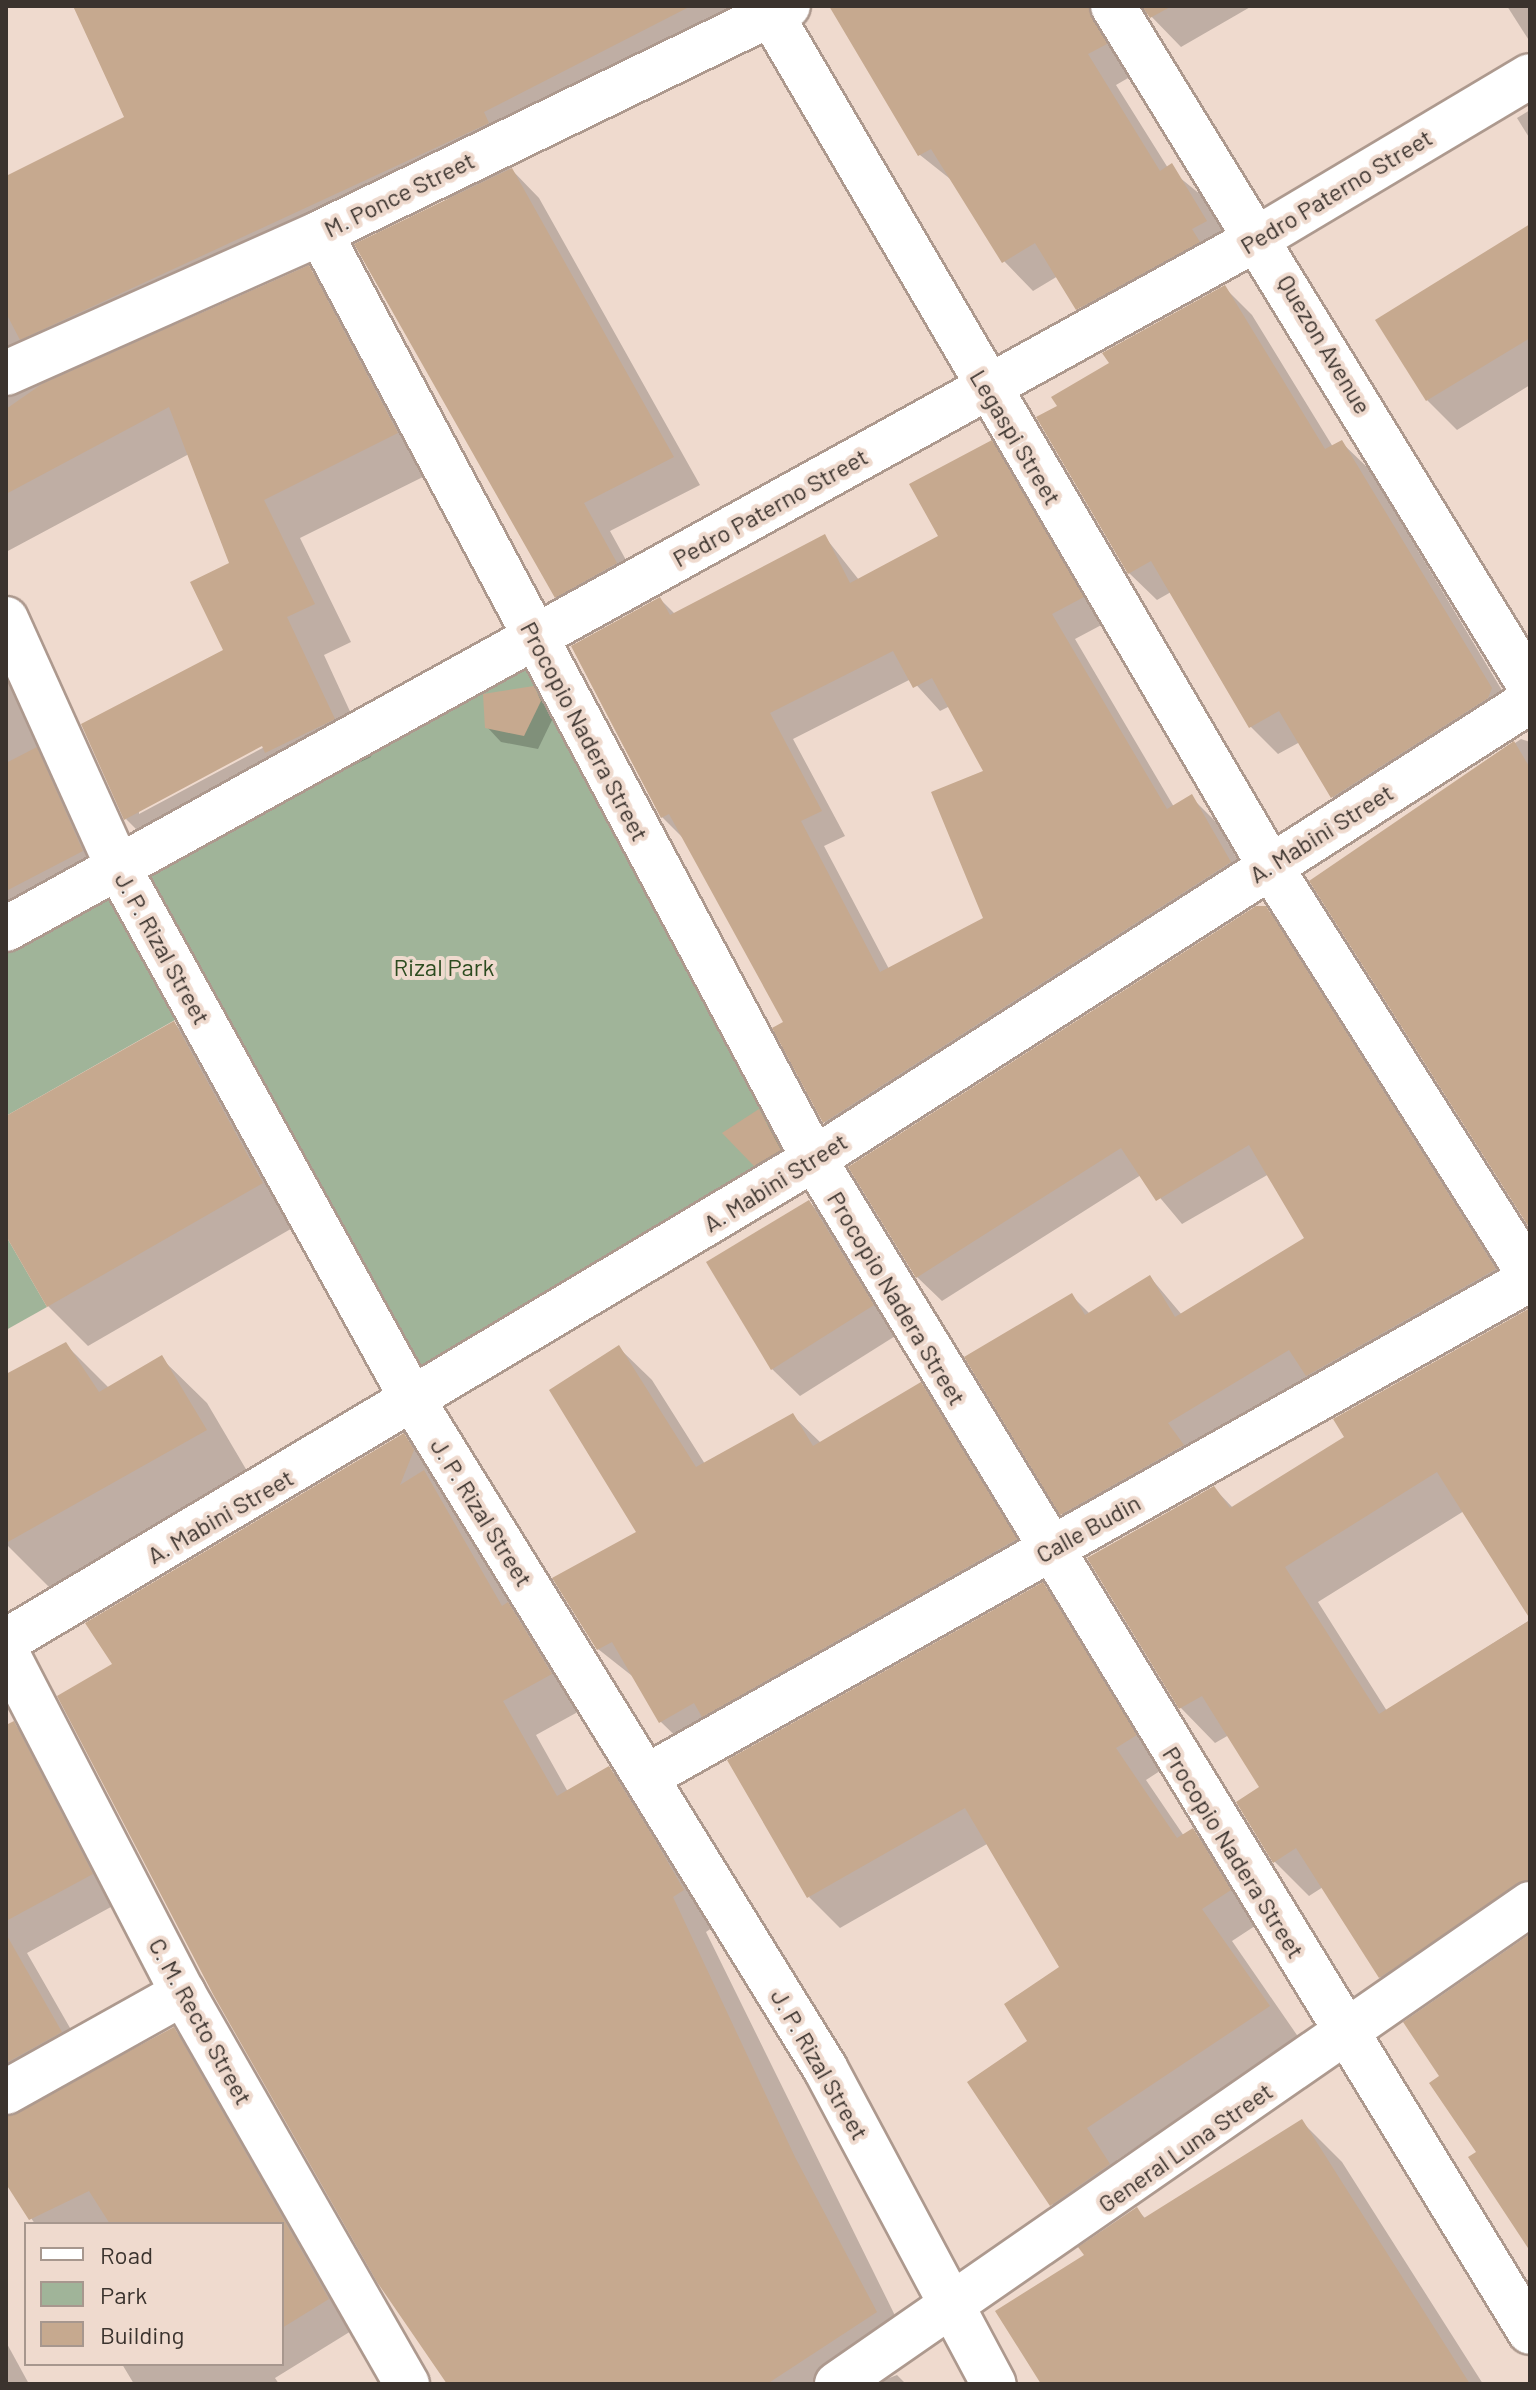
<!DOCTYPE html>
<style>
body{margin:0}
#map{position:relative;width:1536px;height:2390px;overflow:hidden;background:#efdace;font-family:Barlow,sans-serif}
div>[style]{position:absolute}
.green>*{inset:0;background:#a0b499}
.shadow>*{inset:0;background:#0003}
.building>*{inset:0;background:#c6a98f}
.roads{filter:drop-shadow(2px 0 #ad998e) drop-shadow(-2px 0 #ad998e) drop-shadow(0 2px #ad998e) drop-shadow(0 -2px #ad998e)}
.minor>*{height:44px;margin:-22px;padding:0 22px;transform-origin:22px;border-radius:22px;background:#fff}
.major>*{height:44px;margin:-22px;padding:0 22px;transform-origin:22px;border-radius:22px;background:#fff}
span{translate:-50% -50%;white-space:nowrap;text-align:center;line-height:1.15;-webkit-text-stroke:8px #efdace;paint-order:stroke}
.street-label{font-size:24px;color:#3b332e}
.park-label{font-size:24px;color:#2c4b1f}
.frame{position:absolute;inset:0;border:8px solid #3b332e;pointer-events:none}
.legend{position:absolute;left:24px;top:2222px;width:260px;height:144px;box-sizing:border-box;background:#efdace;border:2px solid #a7978e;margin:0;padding:10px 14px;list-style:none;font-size:24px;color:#3b332e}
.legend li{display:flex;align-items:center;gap:16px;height:40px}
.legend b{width:40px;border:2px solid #a7978e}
</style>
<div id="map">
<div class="green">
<i style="clip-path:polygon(535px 637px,814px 1159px,414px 1402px,196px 1008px,6px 1116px,6px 929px)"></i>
<i style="clip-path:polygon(6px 1236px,47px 1307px,6px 1330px)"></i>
</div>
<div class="shadow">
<i style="clip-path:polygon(evenodd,76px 6px,745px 6px,520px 150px,525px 161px,510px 168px,539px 198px,700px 485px,610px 531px,643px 591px,584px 624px,556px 596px,448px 197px,131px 343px,308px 268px,346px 305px,435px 471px,300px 538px,351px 642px,324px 655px,371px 757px,163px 856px,126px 819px,225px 650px,231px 564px,189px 454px,6px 552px,6px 178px,127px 118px,76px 6px,270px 740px,272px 743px,139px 814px,139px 809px,270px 740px)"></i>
<i style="clip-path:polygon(832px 6px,1252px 6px,1181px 47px,1148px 13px,1131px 13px,1135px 74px,1116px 85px,1168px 168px,1201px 195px,1235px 251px,1107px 338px,1058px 276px,1033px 291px,1004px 261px,954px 182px,920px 155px)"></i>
<i style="clip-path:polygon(1507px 6px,1530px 6px,1530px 42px)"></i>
<i style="clip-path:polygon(1530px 110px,1530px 139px,1517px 118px)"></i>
<i style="clip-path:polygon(1530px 227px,1530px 385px,1457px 430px,1427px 400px)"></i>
<i style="clip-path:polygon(1224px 287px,1252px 315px,1333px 447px,1341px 442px,1369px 469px,1521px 722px,1360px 825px,1333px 797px,1300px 742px,1278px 754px,1251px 727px,1171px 592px,1157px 600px,1129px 573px,1060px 407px)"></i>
<i style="clip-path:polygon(evenodd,991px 443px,1016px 468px,1107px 622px,1075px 639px,1174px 807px,1191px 797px,1216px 822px,1254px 888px,850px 1147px,825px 1122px,775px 1028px,786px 1023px,687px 842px,662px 817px,660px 599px,675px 614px,825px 537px,859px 580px,940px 536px,991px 443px,911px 679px,940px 711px,950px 706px,986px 772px,985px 919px,889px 969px,824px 846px,845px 836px,793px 739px,911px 679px)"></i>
<i style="clip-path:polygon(6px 666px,119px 889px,6px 948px)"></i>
<i style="clip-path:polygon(533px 688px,554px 716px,538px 749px,501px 742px,487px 727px,485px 696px)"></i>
<i style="clip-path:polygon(1521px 739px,1530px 742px,1530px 1212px,1312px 881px)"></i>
<i style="clip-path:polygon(1265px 908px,1290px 933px,1517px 1296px,1332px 1400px,1309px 1377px,1191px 1448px,1087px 1538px,1062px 1514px,1072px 1296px,1090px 1314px,1150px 1277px,1182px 1315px,1307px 1239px,1269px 1174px,1182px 1224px,1141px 1175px,942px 1301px,917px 1277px)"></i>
<i style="clip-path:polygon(174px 1023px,214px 1063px,301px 1223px,88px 1346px,48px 1306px,6px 1232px,6px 1119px)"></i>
<i style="clip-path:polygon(759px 1112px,793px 1164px,769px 1179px,725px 1133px)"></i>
<i style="clip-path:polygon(809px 1202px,837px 1230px,900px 1333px,800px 1396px,772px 1369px)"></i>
<i style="clip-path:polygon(1530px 1326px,1530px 1615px,1464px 1511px,1318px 1602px,1387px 1711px,1530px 1620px,1530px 1932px,1415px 2012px,1380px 1977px,1323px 1887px,1309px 1896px,1274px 1861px,1262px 1788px,1229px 1735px,1215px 1743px,1181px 1708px,1089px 1558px,1214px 1488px,1233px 1508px)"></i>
<i style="clip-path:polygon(65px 1344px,109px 1388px,161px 1358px,207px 1403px,250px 1476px,50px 1588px,6px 1544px,6px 1377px)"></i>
<i style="clip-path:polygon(619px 1348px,652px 1380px,705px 1464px,792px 1415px,821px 1443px,921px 1385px,953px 1417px,1048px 1573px,694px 1754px,661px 1722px,636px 1679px,598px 1649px,639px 1532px)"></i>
<i style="clip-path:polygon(403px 1435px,437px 1469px,444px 1493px,585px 1708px,536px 1735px,568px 1792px,609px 1768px,643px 1802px,716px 1925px,706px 1932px,910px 2346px,896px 2355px,903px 2365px,884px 2380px,897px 2375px,906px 2384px,449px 2384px,115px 1665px)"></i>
<i style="clip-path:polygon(1043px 1585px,1074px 1616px,1166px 1767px,1146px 1780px,1184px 1836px,1193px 1831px,1224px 1862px,1261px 1922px,1232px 1941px,1299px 2038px,1117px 2160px,1140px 2196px,1083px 2236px,1052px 2204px,1030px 2042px,1062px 1968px,987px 1844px,840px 1928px,809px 1897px)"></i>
<i style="clip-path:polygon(13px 1723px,41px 1751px,120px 1902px,27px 1953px,89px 2061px,21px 2099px,10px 2118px,173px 2029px,201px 2058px,356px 2328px,275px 2378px,279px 2384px,134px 2384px,122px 2364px,282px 2364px,282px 2224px,35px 2224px,6px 2180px,6px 1727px)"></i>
<i style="clip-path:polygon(1302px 2122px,1342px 2162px,1483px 2384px,1043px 2384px,1087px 2256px,1136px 2209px,1146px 2219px)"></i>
<i style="clip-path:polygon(6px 2342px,29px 2384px,6px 2384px)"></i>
</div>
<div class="building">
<i style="clip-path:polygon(73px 6px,691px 6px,484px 112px,489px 123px,20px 340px,6px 313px,6px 176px,124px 117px)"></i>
<i style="clip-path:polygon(829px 6px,1088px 6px,1107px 44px,1088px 54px,1160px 171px,1172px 163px,1207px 221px,1192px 229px,1200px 242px,1076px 310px,1035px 243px,1002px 263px,931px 149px,918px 156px)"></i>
<i style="clip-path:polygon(1142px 6px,1172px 6px,1150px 18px)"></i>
<i style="clip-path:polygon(512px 168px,674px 457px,584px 503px,617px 563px,555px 598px,354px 244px)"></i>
<i style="clip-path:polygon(1530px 224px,1530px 338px,1426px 401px,1375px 320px)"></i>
<i style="clip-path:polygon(309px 265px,398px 433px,264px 500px,315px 604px,287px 617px,335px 719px,265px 753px,262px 746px,124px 820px,81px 724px,223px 650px,190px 582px,229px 563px,169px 407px,6px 494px,6px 409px,42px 384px)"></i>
<i style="clip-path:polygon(1225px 285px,1325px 449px,1342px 440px,1492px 688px,1488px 698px,1331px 798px,1279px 711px,1249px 728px,1151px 561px,1128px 574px,1036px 417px,1057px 406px,1051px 397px,1109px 363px,1102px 353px)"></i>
<i style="clip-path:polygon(evenodd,992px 440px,1084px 597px,1052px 614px,1167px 809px,1192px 794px,1231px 862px,823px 1123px,772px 1028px,783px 1022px,669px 814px,661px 818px,571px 646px,660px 597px,670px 615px,825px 534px,850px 583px,938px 536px,909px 484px,992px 440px,893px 651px,913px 688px,932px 678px,983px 771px,931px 792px,983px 918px,880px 972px,801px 821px,822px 811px,770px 713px,893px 651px)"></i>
<i style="clip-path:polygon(534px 686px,541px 701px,524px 736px,485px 728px,483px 694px)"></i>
<i style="clip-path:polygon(1514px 741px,1530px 768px,1530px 1229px,1309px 881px)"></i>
<i style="clip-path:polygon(37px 747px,83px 851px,6px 891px,6px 763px)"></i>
<i style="clip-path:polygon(1256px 906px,1266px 906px,1496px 1269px,1306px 1376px,1289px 1350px,1168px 1423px,1184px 1445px,1060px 1515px,964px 1357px,1072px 1293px,1085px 1315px,1150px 1275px,1175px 1317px,1304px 1238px,1249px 1145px,1156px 1201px,1121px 1148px,916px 1278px,848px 1167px)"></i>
<i style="clip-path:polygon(174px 1021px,263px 1183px,47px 1307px,6px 1236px,6px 1116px)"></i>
<i style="clip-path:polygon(759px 1109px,781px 1150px,754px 1166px,722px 1133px)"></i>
<i style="clip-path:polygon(809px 1200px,874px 1305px,771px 1370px,706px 1262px)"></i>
<i style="clip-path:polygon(1530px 1308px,1530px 1619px,1437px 1472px,1285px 1567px,1379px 1714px,1530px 1620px,1530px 1879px,1379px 1978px,1296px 1848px,1273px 1863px,1236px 1802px,1259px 1787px,1202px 1696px,1179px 1709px,1087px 1558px,1214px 1486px,1230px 1508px,1344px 1437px,1333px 1419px)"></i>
<i style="clip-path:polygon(66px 1342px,99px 1392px,162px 1355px,207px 1430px,6px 1543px,6px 1374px)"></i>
<i style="clip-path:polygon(619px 1345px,696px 1467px,793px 1413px,813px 1446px,921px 1382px,1017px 1539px,702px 1717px,694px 1703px,659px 1723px,612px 1642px,597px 1650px,552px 1578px,636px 1532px,549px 1390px)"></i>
<i style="clip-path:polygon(404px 1433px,414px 1450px,400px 1485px,424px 1470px,502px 1606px,508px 1602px,552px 1674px,503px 1701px,557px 1796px,609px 1766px,655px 1840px,684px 1890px,673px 1897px,795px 2157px,877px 2312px,767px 2384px,447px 2384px,377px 2282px,214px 1996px,57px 1696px,112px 1664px,85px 1623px)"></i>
<i style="clip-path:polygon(1043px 1582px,1137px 1735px,1116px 1748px,1177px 1838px,1193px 1828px,1231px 1890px,1202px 1909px,1270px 2006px,1087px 2128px,1110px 2164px,1050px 2206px,967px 2082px,1027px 2041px,1004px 2004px,1059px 1967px,965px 1808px,807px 1898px,727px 1760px)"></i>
<i style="clip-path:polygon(14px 1721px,93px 1874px,6px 1921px,6px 1725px)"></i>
<i style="clip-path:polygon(6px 1934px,62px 2032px,6px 2063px)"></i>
<i style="clip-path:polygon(1530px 1934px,1530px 2251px,1468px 2157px,1476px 2152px,1429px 2083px,1439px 2076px,1403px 2022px)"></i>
<i style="clip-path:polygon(174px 2027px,329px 2299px,282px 2328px,282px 2224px,110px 2224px,89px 2191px,29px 2220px,6px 2184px,6px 2117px)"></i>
<i style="clip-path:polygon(1302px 2119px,1470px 2384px,1041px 2384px,995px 2311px,1084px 2255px,1078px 2247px,1137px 2207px,1144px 2218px)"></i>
</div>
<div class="roads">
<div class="minor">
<i style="left:766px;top:6px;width:997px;rotate:59.63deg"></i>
<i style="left:1270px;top:866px;width:485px;rotate:57.6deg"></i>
<i style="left:320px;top:233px;width:1050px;rotate:61.92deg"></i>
<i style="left:814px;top:1159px;width:1374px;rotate:58.6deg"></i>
<i style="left:6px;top:373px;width:344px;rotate:-24deg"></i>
<i style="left:320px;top:233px;width:520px;rotate:-25.88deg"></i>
<i style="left:6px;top:619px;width:272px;rotate:65.7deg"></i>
<i style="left:118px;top:867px;width:611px;rotate:61.05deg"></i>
<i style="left:414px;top:1402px;width:783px;rotate:58.32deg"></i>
<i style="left:825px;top:2068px;width:358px;rotate:61.9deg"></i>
<i style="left:6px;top:929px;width:1432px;rotate:-28.89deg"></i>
<i style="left:1260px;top:237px;width:314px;rotate:-30.8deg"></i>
<i style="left:6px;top:1641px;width:941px;rotate:-30.82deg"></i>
<i style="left:814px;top:1159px;width:850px;rotate:-32.61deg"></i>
<i style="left:6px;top:1652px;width:384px;rotate:62.6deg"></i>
<i style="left:183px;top:1993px;width:451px;rotate:60.2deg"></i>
<i style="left:646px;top:1777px;width:1015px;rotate:-29.39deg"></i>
<i style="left:6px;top:2092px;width:203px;rotate:-29.2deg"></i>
</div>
<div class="major">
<i style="left:1113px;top:6px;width:798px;rotate:58.48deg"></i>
<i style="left:837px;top:2384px;width:843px;rotate:-34.71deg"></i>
</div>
</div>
<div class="street-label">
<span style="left:1336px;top:191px;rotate:-31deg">Pedro Paterno Street</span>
<span style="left:399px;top:194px;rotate:-26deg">M. Ponce Street</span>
<span style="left:1325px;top:344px;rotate:59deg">Quezon Avenue</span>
<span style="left:1016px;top:437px;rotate:59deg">Legaspi Street</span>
<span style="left:770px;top:507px;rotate:-29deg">Pedro Paterno Street</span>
<span style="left:585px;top:731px;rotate:62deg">Procopio Nadera Street</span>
<span style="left:1321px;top:833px;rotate:-32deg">A. Mabini Street</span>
<span style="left:163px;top:948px;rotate:61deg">J. P. Rizal Street</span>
<span style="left:775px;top:1182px;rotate:-32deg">A. Mabini Street</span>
<span style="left:897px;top:1298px;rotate:59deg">Procopio Nadera Street</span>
<span style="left:482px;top:1512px;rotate:58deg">J. P. Rizal Street</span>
<span style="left:220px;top:1516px;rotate:-30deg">A. Mabini Street</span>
<span style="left:1088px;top:1528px;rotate:-29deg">Calle Budin</span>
<span style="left:1234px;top:1852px;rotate:58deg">Procopio Nadera Street</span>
<span style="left:201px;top:2021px;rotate:61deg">C. M. Recto Street</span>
<span style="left:820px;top:2064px;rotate:60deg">J. P. Rizal Street</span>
<span style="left:1185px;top:2147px;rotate:-35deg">General Luna Street</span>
</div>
<div class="park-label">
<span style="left:444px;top:967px">Rizal Park</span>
</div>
<div class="frame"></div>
<ul class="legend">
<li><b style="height:10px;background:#fff"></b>Road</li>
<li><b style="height:22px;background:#a0b499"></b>Park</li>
<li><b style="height:22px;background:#c6a98f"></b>Building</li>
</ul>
</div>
